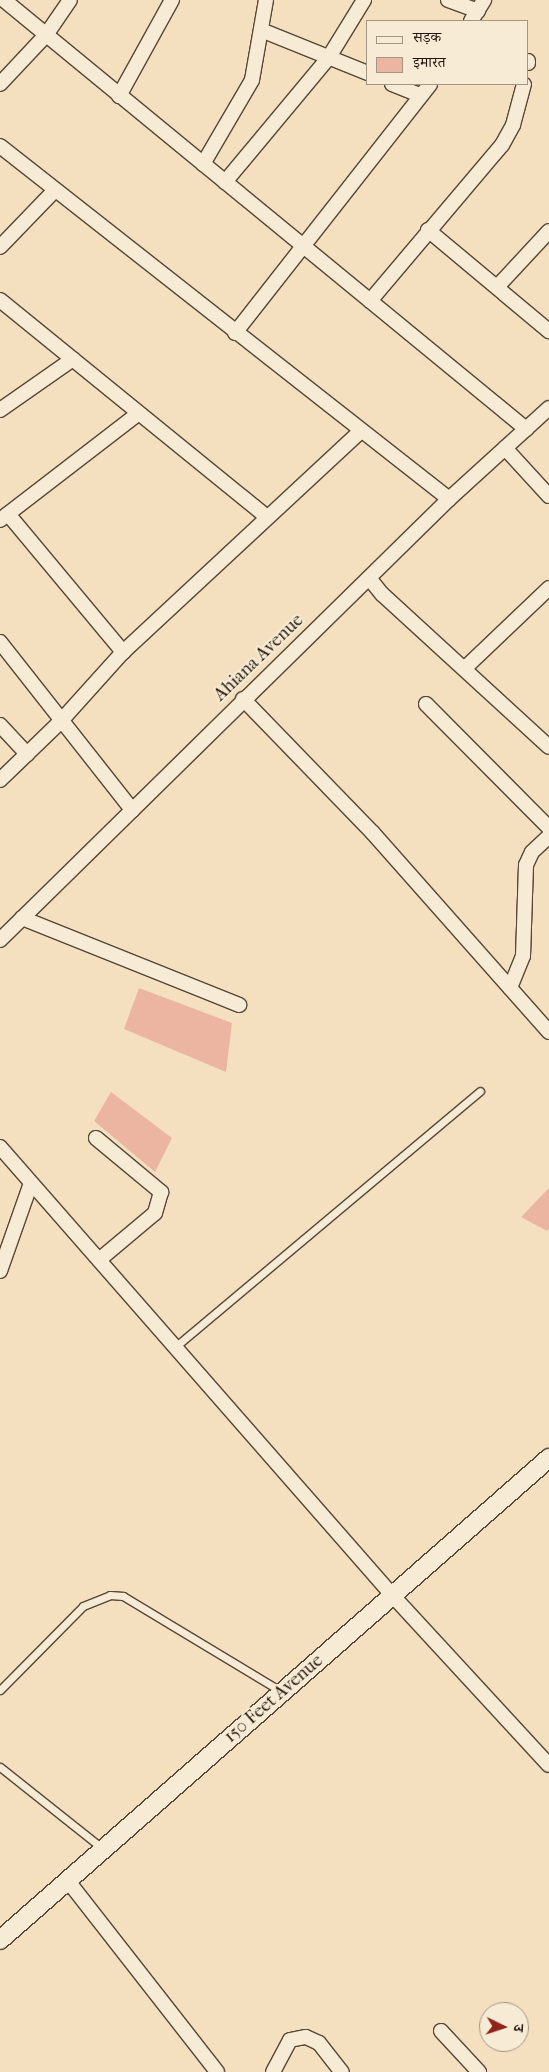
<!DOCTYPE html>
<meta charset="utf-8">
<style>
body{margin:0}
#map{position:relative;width:549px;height:2072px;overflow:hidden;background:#f4e0be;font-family:"IM FELL French Canon","Noto Serif Devanagari",serif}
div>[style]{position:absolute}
.building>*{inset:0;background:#ecb5a2}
.roads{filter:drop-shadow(1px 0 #564737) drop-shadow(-1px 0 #564737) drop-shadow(0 1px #564737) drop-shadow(0 -1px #564737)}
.service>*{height:7px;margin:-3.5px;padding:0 3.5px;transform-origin:3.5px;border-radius:3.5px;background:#f8ebd5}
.minor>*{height:14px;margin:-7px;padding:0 7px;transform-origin:7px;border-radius:7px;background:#f8ebd5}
.tertiary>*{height:18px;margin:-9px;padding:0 9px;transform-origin:9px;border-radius:9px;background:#f8ebd5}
span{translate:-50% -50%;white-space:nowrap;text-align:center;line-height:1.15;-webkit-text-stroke:4px #f8ebd5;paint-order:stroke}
.street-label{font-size:18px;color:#21140a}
.legend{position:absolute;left:366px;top:20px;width:162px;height:65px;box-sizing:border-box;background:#f8ebd5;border:1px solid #a29584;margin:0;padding:6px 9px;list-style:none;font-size:15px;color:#21140a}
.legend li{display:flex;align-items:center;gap:10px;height:25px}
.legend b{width:25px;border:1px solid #a29584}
.north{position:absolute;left:479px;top:2002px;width:50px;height:50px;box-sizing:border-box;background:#f8ebd5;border:1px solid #a29584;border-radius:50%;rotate:94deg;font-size:14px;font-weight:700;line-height:20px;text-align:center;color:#21140a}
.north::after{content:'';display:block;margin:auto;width:18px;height:22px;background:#8f2418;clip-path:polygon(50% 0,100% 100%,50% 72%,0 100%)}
</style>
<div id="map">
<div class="building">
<i style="clip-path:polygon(139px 988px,232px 1023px,226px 1072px,124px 1029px)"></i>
<i style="clip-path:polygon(111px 1092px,172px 1138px,155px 1172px,94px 1121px)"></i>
<i style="clip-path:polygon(549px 1188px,549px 1229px,547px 1231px,521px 1217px)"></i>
</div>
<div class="roads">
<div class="service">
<i style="left:175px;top:1347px;width:398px;rotate:-40deg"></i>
<i style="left:0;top:1690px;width:118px;rotate:-45.3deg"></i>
<i style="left:83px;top:1606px;width:29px;rotate:-22deg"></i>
<i style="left:110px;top:1595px;width:13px;rotate:4deg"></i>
<i style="left:123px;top:1596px;width:186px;rotate:31.1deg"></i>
<i style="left:0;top:1767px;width:132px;rotate:38.5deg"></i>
</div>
<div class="minor">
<i style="left:4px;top:0;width:676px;rotate:39.41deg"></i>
<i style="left:448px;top:0;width:32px;rotate:20deg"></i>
<i style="left:471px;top:21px;width:25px;rotate:-58deg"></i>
<i style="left:261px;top:30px;width:115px;rotate:21.9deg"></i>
<i style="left:528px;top:63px;width:2px;rotate:-90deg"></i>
<i style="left:0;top:84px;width:67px;rotate:-46.8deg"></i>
<i style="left:46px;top:35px;width:42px;rotate:-55.6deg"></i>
<i style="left:392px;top:84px;width:31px;rotate:22deg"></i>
<i style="left:119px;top:96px;width:110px;rotate:-61.1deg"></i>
<i style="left:0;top:146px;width:571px;rotate:38.17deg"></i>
<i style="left:203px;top:164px;width:97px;rotate:-59.7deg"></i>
<i style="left:252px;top:80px;width:81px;rotate:-80.1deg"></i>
<i style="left:225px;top:182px;width:163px;rotate:-50.2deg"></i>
<i style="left:329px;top:57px;width:67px;rotate:-58.4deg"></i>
<i style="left:428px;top:230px;width:158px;rotate:39.9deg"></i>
<i style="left:0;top:247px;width:78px;rotate:-46deg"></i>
<i style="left:497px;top:287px;width:76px;rotate:-47.1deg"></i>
<i style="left:0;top:300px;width:344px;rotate:39.1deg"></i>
<i style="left:370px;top:301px;width:204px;rotate:-49.8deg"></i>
<i style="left:502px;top:145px;width:23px;rotate:-61deg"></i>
<i style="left:513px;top:125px;width:42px;rotate:-75deg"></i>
<i style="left:235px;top:333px;width:316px;rotate:-51.9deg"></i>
<i style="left:0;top:410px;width:89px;rotate:-34.9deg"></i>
<i style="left:505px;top:448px;width:65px;rotate:47.5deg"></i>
<i style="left:8px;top:514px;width:180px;rotate:50.2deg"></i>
<i style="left:0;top:520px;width:175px;rotate:-37.6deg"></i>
<i style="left:369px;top:578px;width:21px;rotate:51deg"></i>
<i style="left:382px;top:594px;width:226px;rotate:42.5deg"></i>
<i style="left:0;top:642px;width:214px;rotate:51.8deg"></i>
<i style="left:465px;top:668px;width:116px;rotate:-43.6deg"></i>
<i style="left:243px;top:699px;width:185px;rotate:45.9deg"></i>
<i style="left:372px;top:832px;width:267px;rotate:48.5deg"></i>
<i style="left:426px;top:704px;width:175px;rotate:45.2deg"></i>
<i style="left:0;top:725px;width:40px;rotate:47deg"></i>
<i style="left:0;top:780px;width:83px;rotate:-44deg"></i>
<i style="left:60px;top:722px;width:94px;rotate:-48deg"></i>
<i style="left:123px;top:652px;width:325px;rotate:-42.9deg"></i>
<i style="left:22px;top:918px;width:234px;rotate:21.8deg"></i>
<i style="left:0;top:940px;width:629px;rotate:-44.48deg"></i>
<i style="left:449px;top:499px;width:135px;rotate:-42.3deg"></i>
<i style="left:510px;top:988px;width:35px;rotate:-68deg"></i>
<i style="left:523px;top:956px;width:91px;rotate:-88.1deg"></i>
<i style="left:526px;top:865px;width:14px;rotate:-65deg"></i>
<i style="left:532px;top:852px;width:23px;rotate:-43deg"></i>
<i style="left:96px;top:1138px;width:85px;rotate:39.7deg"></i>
<i style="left:161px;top:1192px;width:22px;rotate:106deg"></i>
<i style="left:155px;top:1213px;width:73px;rotate:140deg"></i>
<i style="left:0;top:1147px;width:595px;rotate:48.81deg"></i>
<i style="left:392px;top:1595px;width:231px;rotate:47.3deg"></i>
<i style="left:0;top:1271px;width:93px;rotate:-70.6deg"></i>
<i style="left:68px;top:1881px;width:242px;rotate:52deg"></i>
<i style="left:441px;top:2031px;width:56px;rotate:47.2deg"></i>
<i style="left:273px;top:2072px;width:36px;rotate:-62deg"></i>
<i style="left:290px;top:2040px;width:16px;rotate:-11deg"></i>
<i style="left:306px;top:2037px;width:14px;rotate:25deg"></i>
<i style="left:319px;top:2043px;width:37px;rotate:52deg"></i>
</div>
<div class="tertiary">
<i style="left:0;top:1940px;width:731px;rotate:-41.28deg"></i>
</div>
</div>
<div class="street-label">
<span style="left:259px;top:658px;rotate:-44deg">Ahiana Avenue</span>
<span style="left:274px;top:1699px;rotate:-41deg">150 Feet Avenue</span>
</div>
<ul class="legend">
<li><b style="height:6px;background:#f8ebd5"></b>सड़क</li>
<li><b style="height:14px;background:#ecb5a2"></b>इमारत</li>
</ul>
<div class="north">उ</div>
</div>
